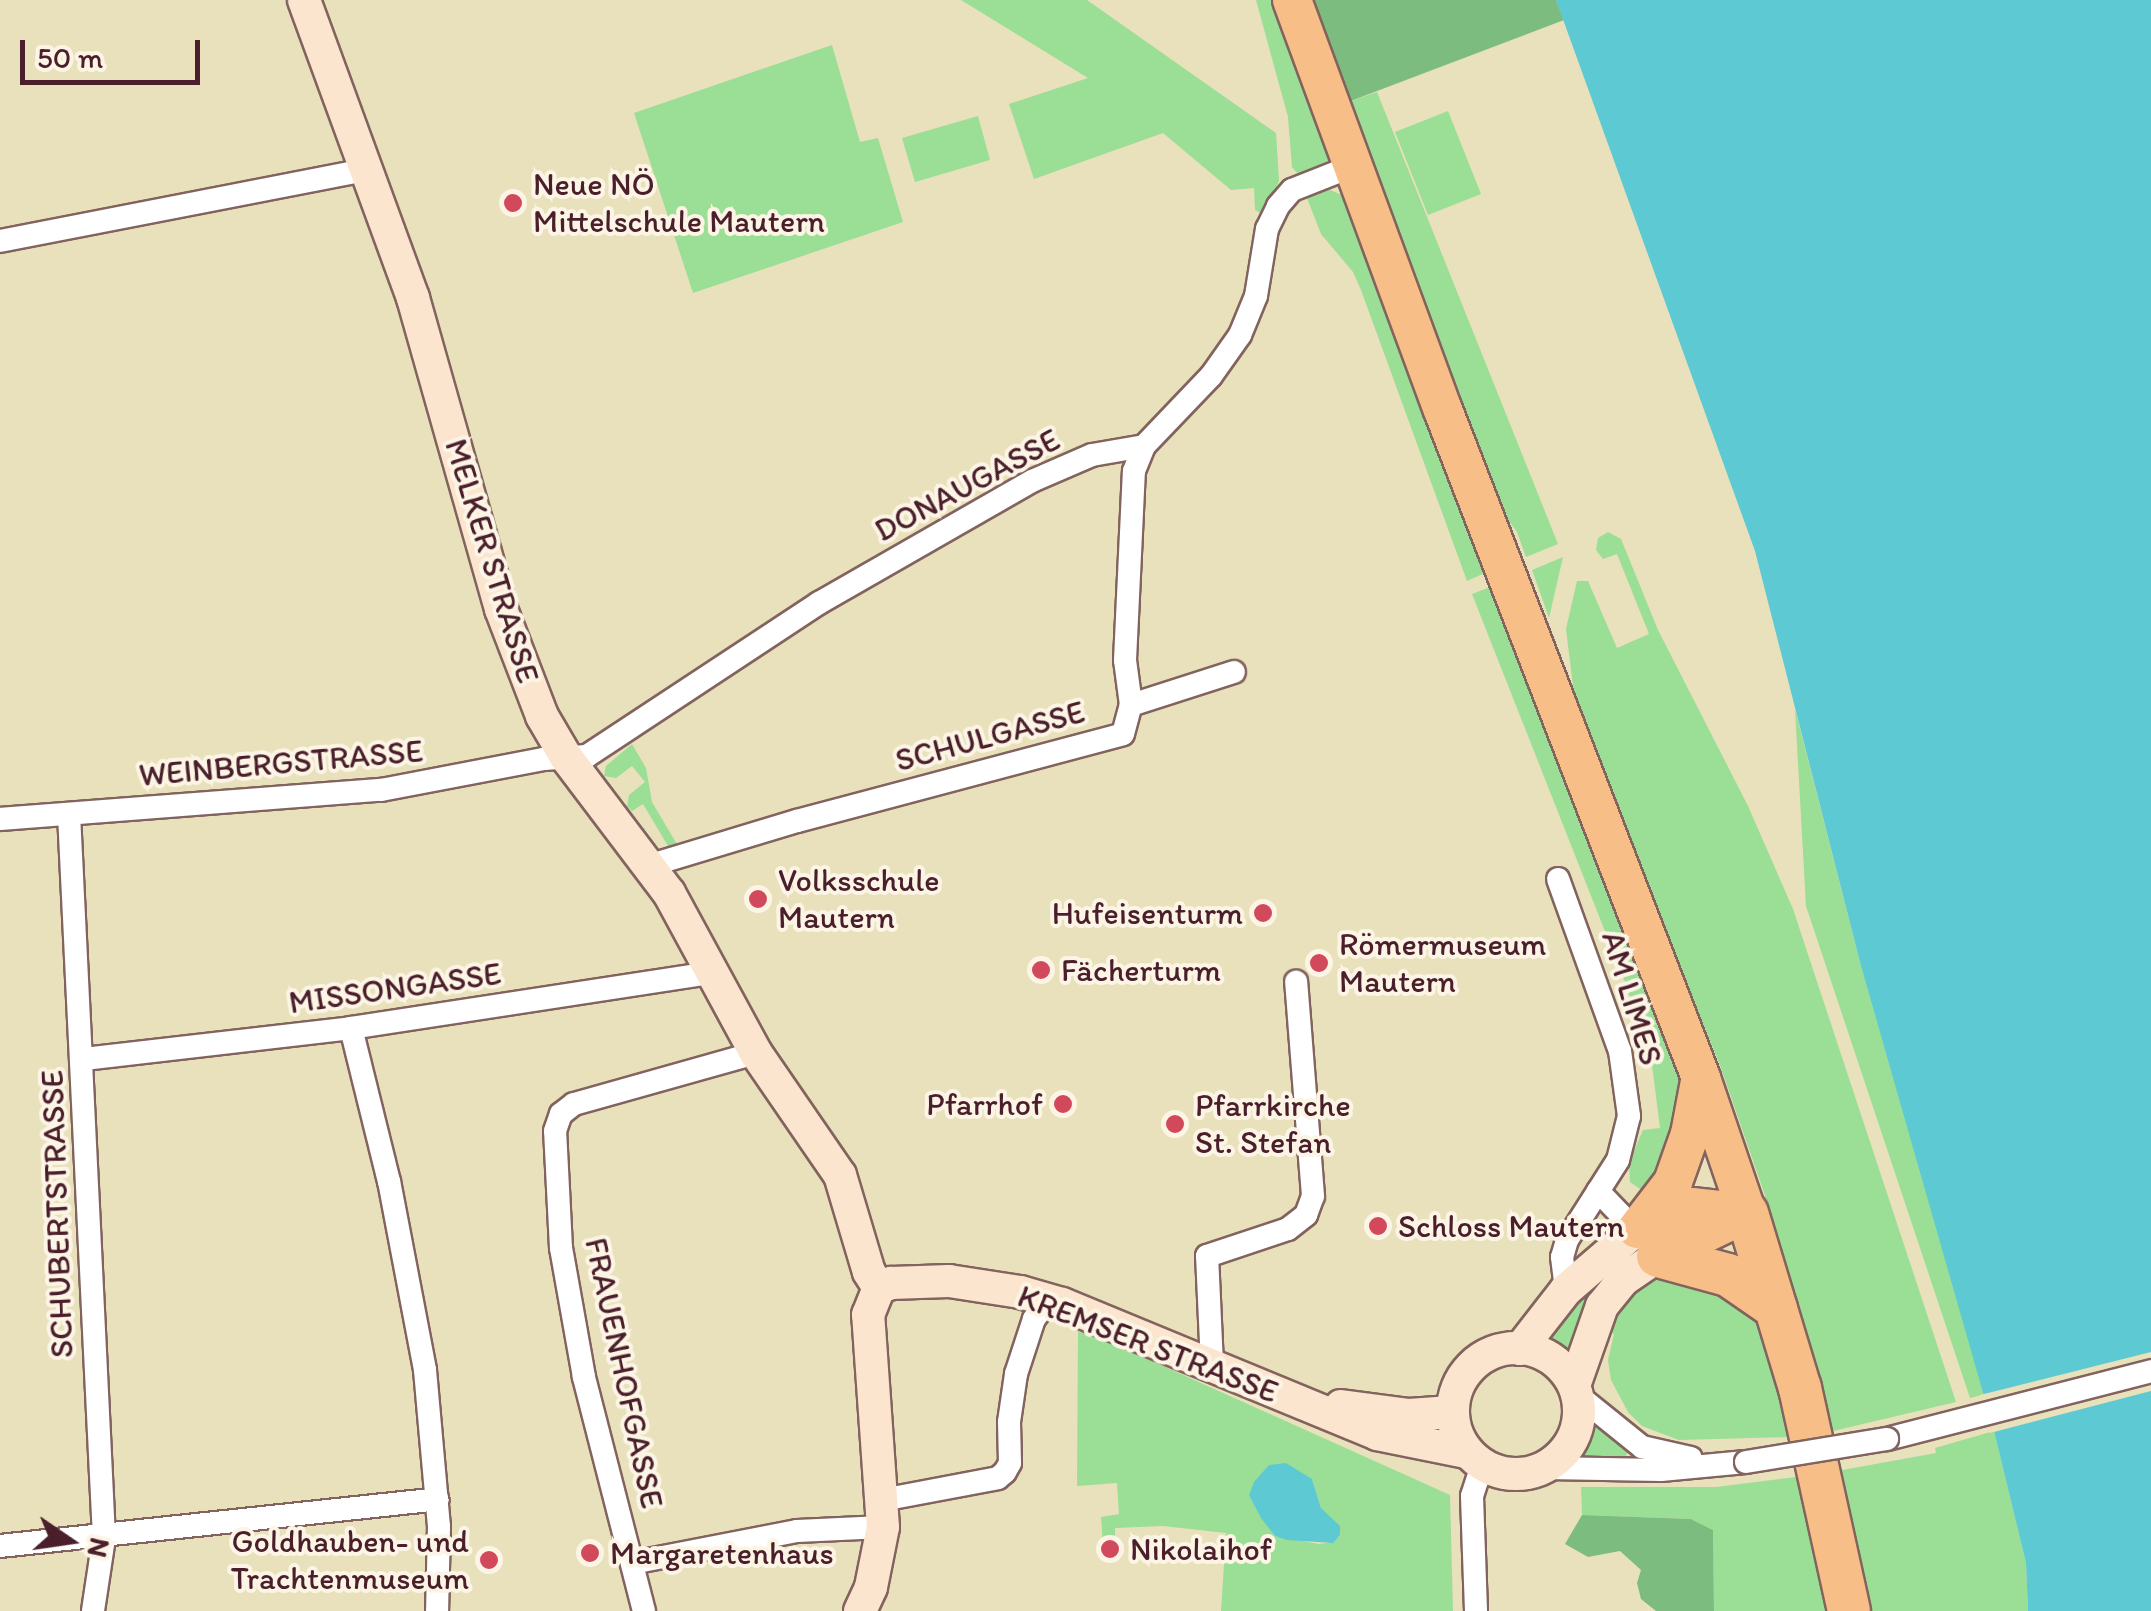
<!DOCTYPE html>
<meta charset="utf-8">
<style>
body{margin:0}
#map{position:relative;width:2151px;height:1611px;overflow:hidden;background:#e9e0bc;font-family:Itim,sans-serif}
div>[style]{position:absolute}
.green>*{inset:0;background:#9bde96}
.forest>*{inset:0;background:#7cbd7f}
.water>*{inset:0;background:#5dc9d3}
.pier>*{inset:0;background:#e9e0bc}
.roads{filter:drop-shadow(2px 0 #82635e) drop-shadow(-2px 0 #82635e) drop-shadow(0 2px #82635e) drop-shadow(0 -2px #82635e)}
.street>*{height:22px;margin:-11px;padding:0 11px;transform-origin:11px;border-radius:11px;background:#fff}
.secondary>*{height:32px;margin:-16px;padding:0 16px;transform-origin:16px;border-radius:16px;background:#fce5cf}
.secondary>.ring{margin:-16px;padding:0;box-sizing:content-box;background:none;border:32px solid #fce5cf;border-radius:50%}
.primary>*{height:38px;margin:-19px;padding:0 19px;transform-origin:19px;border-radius:19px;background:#f7be88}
.highway>*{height:42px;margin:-21px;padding:0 21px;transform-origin:21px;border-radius:21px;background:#f7be88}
.bridges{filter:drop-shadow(2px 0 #82635e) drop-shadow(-2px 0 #82635e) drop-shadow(0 2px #82635e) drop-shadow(0 -2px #82635e)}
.street-bridge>*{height:22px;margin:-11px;padding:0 11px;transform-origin:11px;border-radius:11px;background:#fff}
.dots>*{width:28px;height:28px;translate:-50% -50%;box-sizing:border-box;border:5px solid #fcf5e5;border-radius:50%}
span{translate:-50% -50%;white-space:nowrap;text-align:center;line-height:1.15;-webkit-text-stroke:8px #fcf5e5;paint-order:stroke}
.poi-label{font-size:32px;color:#4a1f2b}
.left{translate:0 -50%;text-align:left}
.right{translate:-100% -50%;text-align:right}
.street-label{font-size:32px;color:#4a1f2b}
.north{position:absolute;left:20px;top:1491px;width:100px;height:100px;-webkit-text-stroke:8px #fcf5e5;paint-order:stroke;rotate:103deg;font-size:28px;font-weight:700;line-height:40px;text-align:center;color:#4a1f2b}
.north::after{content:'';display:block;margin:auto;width:35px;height:45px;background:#4a1f2b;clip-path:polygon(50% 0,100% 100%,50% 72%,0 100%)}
.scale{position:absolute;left:20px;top:40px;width:180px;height:45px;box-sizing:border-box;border:5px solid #4a1f2b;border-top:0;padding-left:12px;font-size:30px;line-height:35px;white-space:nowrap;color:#4a1f2b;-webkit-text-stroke:8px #fcf5e5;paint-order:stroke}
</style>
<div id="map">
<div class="green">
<i style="clip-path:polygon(961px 0,1087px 0,1276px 133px,1279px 181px,1274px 193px,1260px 213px,1255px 210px,1254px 188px,1231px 190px,1163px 133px,1034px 179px,1009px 104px,1088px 78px)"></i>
<i style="clip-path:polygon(1256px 0,1273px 0,1330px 152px,1328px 162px,1298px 174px,1292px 167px,1288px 117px)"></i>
<i style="clip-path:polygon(832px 45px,860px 142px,878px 138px,903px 222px,693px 293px,634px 113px)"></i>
<i style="clip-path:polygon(1377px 92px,1558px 544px,1526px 557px,1517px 532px,1501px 510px,1348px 102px)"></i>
<i style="clip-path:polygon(1448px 111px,1481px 194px,1428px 215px,1395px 132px)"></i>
<i style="clip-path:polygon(978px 116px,990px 160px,915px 182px,902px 138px)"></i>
<i style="clip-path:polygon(1323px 187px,1342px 195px,1359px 225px,1487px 572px,1467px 581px,1361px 290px,1353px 272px,1321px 234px,1307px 198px)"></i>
<i style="clip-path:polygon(1608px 532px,1621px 539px,1658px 630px,1748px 806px,1793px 909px,1956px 1402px,1829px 1432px,1768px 1204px,1721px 1068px,1582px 723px,1573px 686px,1566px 629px,1577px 581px,1588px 581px,1617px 648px,1649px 634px,1617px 554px,1603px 559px,1596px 550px,1598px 538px)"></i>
<i style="clip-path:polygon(1563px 557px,1549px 618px,1532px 570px)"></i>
<i style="clip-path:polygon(1493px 586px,1666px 1029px,1677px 1072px,1682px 1101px,1675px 1155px,1643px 1191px,1630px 1182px,1629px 1162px,1643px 1130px,1660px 1128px,1652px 1065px,1625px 982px,1472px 594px)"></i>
<i style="clip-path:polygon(1795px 709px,1861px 966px,1985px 1394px,1970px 1398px,1806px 906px)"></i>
<i style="clip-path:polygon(632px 744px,646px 768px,652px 802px,678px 846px,668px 846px,643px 804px,632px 811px,627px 806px,629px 795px,645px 782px,632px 766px,616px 778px,604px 776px,606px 766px)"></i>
<i style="clip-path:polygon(1685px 1270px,1755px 1317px,1794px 1437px,1679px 1440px,1642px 1426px,1628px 1412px,1611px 1380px,1608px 1360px,1614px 1334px,1602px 1329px,1611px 1311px,1659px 1271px)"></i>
<i style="clip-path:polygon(1598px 1280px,1582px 1312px,1569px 1356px,1549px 1341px,1552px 1325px)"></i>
<i style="clip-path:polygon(evenodd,1078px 1332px,1092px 1334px,1450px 1495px,1453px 1611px,1221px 1611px,1226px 1533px,1163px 1526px,1115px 1528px,1115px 1545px,1103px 1545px,1101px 1517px,1119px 1514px,1117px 1483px,1077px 1486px,1078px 1332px,1312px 1479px,1321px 1508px,1340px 1535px,1333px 1542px,1319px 1544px,1275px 1536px,1249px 1495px,1312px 1479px)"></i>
<i style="clip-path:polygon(1594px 1421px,1615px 1443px,1629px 1450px,1625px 1457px,1580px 1456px)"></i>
<i style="clip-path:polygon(1994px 1431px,2026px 1563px,2028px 1611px,1865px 1611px,1837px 1471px,1936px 1453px,1935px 1448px)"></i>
<i style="clip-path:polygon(1804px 1476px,1833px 1611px,1714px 1611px,1713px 1530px,1691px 1519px,1582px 1515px,1581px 1487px,1716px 1487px)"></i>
</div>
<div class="forest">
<i style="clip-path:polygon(1311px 0,1556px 0,1564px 20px,1348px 102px)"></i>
<i style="clip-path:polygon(1582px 1515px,1691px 1519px,1713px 1530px,1714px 1611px,1656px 1611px,1641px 1599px,1637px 1583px,1641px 1570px,1620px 1551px,1588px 1557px,1565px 1544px)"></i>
</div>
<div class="water">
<i style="clip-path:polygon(1556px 0,2151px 0,2151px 1611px,2028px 1611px,2026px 1563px,1994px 1431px,1861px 966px,1755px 551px)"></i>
<i style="clip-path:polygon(1286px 1463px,1312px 1479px,1321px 1508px,1340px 1526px,1340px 1535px,1333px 1543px,1287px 1540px,1275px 1536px,1261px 1518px,1249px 1495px,1254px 1482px,1269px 1465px)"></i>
</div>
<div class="pier">
<i style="clip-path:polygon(2151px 1352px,2151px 1391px,1990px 1433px,1980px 1395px)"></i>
</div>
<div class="roads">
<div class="street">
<i style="left:0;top:241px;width:376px;rotate:-11deg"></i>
<i style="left:1131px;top:705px;width:108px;rotate:-17.8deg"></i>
<i style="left:69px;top:814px;width:725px;rotate:87.23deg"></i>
<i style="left:104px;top:1538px;width:74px;rotate:98.6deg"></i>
<i style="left:0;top:819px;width:382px;rotate:-4.4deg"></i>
<i style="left:381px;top:790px;width:166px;rotate:-10.8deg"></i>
<i style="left:544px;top:759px;width:43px;rotate:-4deg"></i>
<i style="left:587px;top:756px;width:278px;rotate:-33.4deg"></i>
<i style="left:819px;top:603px;width:245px;rotate:-29.8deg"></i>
<i style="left:1032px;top:481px;width:65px;rotate:-23.4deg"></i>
<i style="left:1092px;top:455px;width:53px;rotate:-9.8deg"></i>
<i style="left:1144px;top:446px;width:97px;rotate:-46.3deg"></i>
<i style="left:1211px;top:376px;width:50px;rotate:-54.7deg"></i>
<i style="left:1240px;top:335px;width:42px;rotate:-67.7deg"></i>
<i style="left:1256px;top:296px;width:68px;rotate:-80.7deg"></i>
<i style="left:1267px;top:229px;width:25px;rotate:-64deg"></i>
<i style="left:1278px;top:206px;width:21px;rotate:-49deg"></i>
<i style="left:1292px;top:190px;width:66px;rotate:-21.5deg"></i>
<i style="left:651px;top:865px;width:152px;rotate:-16.8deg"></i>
<i style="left:797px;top:821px;width:337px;rotate:-14.9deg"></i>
<i style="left:1123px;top:734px;width:30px;rotate:-75deg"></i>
<i style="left:1131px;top:705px;width:45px;rotate:-97.6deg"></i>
<i style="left:1125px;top:660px;width:189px;rotate:-87.3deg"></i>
<i style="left:1134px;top:471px;width:27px;rotate:-68deg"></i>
<i style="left:1558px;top:879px;width:183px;rotate:70.2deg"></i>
<i style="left:1620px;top:1051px;width:66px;rotate:82.1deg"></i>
<i style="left:1629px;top:1116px;width:45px;rotate:104deg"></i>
<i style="left:1618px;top:1160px;width:95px;rotate:122.5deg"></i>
<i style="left:1567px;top:1240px;width:18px;rotate:106deg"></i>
<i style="left:1562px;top:1257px;width:33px;rotate:83deg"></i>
<i style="left:351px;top:1028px;width:158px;rotate:76.1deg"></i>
<i style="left:389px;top:1181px;width:192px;rotate:79.2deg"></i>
<i style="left:425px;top:1370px;width:157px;rotate:84.9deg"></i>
<i style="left:439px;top:1526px;width:85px;rotate:91.3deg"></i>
<i style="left:84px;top:1059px;width:269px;rotate:-6.6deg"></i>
<i style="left:351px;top:1028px;width:368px;rotate:-8.7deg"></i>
<i style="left:1598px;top:1191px;width:66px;rotate:46.2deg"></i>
<i style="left:1212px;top:1365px;width:109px;rotate:-92.6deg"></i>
<i style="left:1207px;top:1256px;width:85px;rotate:-18.4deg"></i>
<i style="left:1288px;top:1229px;width:23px;rotate:-38deg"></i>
<i style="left:1306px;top:1215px;width:20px;rotate:-70deg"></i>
<i style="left:1313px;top:1196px;width:215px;rotate:-94.5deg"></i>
<i style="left:1580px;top:1397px;width:80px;rotate:38.9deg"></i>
<i style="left:1642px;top:1447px;width:50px;rotate:12.7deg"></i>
<i style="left:1887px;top:1439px;width:273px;rotate:-14.4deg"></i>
<i style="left:1546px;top:1468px;width:115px;rotate:1deg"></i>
<i style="left:1661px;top:1470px;width:85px;rotate:-5.4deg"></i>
<i style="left:882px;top:1500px;width:118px;rotate:-10.7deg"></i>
<i style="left:998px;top:1478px;width:9px;rotate:-41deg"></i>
<i style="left:1005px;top:1472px;width:10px;rotate:-61deg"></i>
<i style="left:1010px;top:1463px;width:41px;rotate:-91.4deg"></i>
<i style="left:1009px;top:1422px;width:49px;rotate:-81.7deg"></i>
<i style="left:1016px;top:1374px;width:58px;rotate:-71.9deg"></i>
<i style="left:1034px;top:1319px;width:24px;rotate:-52deg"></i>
<i style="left:0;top:1546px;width:440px;rotate:-6.1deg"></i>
<i style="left:632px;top:1563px;width:168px;rotate:-11deg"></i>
<i style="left:797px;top:1531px;width:86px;rotate:-2.7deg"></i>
<i style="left:644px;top:1611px;width:242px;rotate:-104.4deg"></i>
<i style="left:584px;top:1377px;width:131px;rotate:-100.1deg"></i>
<i style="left:561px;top:1248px;width:117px;rotate:-92.9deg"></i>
<i style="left:555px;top:1131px;width:18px;rotate:-71deg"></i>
<i style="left:561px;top:1114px;width:16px;rotate:-38deg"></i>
<i style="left:574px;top:1104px;width:189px;rotate:-15.7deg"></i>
<i style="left:1476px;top:1611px;width:115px;rotate:-92deg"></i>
<i style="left:1472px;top:1496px;width:32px;rotate:-72deg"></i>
</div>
<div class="secondary">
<i style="left:304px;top:0;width:317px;rotate:69.9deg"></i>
<i style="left:413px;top:298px;width:323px;rotate:74.2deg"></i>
<i style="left:501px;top:609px;width:115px;rotate:69deg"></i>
<i style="left:542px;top:716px;width:48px;rotate:59.7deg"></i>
<i style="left:566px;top:757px;width:171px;rotate:52.9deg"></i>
<i style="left:669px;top:893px;width:182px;rotate:61.5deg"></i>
<i style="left:756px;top:1053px;width:148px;rotate:55.5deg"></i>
<i style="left:840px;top:1175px;width:101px;rotate:73.4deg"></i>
<i style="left:869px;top:1272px;width:19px;rotate:58deg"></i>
<i style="left:879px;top:1288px;width:13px;rotate:-23deg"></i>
<i style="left:891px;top:1283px;width:58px;rotate:-2deg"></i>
<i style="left:949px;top:1281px;width:72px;rotate:8.8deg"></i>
<i style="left:1020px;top:1292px;width:44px;rotate:15.9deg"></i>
<i style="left:1062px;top:1304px;width:341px;rotate:22.4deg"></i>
<i style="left:1377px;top:1434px;width:91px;rotate:11.4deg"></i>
<i class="ring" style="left:1453px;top:1348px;width:94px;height:94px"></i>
<i style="left:1520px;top:1349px;width:75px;rotate:-52.1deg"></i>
<i style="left:1566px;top:1290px;width:94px;rotate:-40.7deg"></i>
<i style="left:1575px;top:1383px;width:82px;rotate:-70.7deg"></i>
<i style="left:1602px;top:1306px;width:33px;rotate:-51deg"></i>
<i style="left:1623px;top:1280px;width:42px;rotate:-34.4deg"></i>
<i style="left:1341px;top:1406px;width:69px;rotate:7.5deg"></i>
<i style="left:1409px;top:1415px;width:42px;rotate:-4.1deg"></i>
<i style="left:860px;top:1611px;width:26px;rotate:-65deg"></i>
<i style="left:871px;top:1587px;width:61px;rotate:-78.7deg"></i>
<i style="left:883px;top:1527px;width:213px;rotate:-94deg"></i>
<i style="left:868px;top:1315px;width:29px;rotate:-68deg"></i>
</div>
<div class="primary">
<i style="left:1292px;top:0;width:437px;rotate:69.8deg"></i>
<i style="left:1443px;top:410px;width:716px;rotate:68.88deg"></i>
<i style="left:1701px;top:1078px;width:143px;rotate:71.2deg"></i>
<i style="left:1639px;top:1228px;width:57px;rotate:-21.6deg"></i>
<i style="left:1692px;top:1207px;width:55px;rotate:6.2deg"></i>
<i style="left:1637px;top:1229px;width:59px;rotate:-52.5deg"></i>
<i style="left:1673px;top:1182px;width:51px;rotate:-70.5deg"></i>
<i style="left:1690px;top:1134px;width:54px;rotate:-79.3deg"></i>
<i style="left:1658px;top:1256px;width:99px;rotate:-25.8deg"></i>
</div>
<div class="highway">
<i style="left:1747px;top:1213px;width:183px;rotate:73.2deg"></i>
<i style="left:1800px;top:1388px;width:228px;rotate:77.6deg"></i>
<i style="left:1658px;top:1256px;width:73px;rotate:15.2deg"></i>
<i style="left:1728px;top:1275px;width:58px;rotate:34.5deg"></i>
</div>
</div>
<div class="bridges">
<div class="street-bridge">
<i style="left:1746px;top:1462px;width:143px;rotate:-9.3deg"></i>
</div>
</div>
<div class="dots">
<i style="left:513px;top:203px;background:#d1495b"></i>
<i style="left:758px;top:899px;background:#d1495b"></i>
<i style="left:1263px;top:913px;background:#d1495b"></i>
<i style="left:1319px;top:963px;background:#d1495b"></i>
<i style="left:1041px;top:970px;background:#d1495b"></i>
<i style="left:1063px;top:1104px;background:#d1495b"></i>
<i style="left:1175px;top:1124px;background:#d1495b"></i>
<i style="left:1378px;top:1226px;background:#d1495b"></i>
<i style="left:1110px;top:1549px;background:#d1495b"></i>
<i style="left:590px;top:1553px;background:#d1495b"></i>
<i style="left:489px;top:1560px;background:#d1495b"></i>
</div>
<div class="poi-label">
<span class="left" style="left:533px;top:203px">Neue NÖ<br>Mittelschule Mautern</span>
<span class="left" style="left:778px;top:899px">Volksschule<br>Mautern</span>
<span class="right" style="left:1243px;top:913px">Hufeisenturm</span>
<span class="left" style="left:1339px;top:963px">Römermuseum<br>Mautern</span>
<span class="left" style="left:1061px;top:970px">Fächerturm</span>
<span class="right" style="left:1043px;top:1104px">Pfarrhof</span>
<span class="left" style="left:1195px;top:1124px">Pfarrkirche<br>St. Stefan</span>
<span class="left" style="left:1398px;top:1226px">Schloss Mautern</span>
<span class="right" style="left:469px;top:1560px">Goldhauben- und<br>Trachtenmuseum</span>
<span class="left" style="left:1130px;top:1549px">Nikolaihof</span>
<span class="left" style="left:610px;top:1553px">Margaretenhaus</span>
</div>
<div class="street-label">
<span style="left:967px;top:485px;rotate:-28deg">DONAUGASSE</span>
<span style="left:492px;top:561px;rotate:73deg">MELKER STRASSE</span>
<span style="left:990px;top:736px;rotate:-15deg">SCHULGASSE</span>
<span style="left:281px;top:763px;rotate:-5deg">WEINBERGSTRASSE</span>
<span style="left:395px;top:988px;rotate:-8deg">MISSONGASSE</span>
<span style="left:1632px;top:998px;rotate:73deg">AM LIMES</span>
<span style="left:57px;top:1214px;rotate:-92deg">SCHUBERTSTRASSE</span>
<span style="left:1148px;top:1344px;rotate:21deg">KREMSER STRASSE</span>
<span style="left:624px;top:1373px;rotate:78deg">FRAUENHOFGASSE</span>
</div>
<div class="north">N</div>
<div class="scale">50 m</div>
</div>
